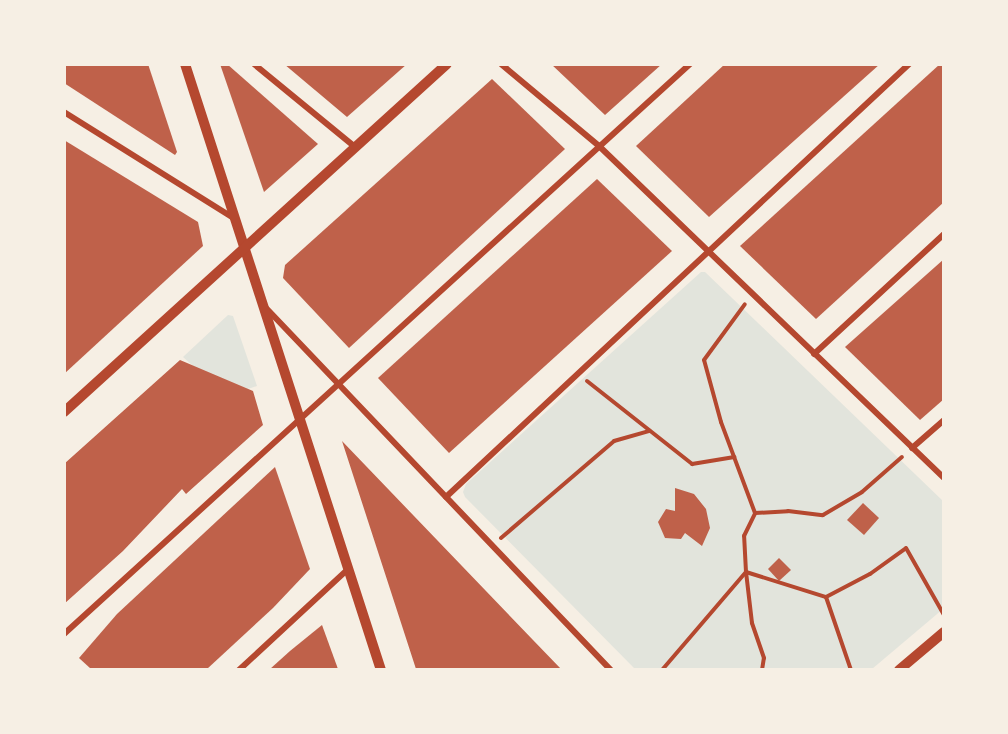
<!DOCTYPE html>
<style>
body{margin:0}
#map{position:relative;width:1008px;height:734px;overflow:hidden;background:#f6efe4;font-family:Merriweather,serif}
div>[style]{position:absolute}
.green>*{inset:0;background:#e2e4dc}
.building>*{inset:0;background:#bf614a}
.path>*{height:4px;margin:-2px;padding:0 2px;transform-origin:2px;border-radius:2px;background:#b5482f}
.minor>*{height:6px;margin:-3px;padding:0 3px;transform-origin:3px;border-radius:3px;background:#b5482f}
.tertiary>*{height:10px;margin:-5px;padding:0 5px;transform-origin:5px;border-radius:5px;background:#b5482f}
span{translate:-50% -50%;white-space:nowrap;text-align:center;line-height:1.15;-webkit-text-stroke:6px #f6efe4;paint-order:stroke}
.frame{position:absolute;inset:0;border:66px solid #f6efe4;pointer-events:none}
</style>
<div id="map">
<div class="green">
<i style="clip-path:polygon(701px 272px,705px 272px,943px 501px,943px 609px,872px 669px,635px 669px,465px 497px,463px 492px,466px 484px)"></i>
<i style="clip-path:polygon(228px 315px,233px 316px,257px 386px,227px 396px,183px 357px)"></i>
</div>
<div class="building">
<i style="clip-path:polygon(64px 64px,148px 64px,177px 152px,175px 155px,64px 83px)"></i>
<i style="clip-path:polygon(220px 64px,227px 64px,318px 144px,264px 192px)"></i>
<i style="clip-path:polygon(284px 64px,407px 64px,347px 117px)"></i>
<i style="clip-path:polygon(551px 64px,662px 64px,605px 115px)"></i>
<i style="clip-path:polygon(725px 64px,880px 64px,709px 217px,636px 146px)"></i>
<i style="clip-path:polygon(940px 64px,944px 64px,944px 202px,816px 319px,740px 246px)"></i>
<i style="clip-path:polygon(492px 79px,565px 149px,349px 348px,283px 278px,285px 265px)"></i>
<i style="clip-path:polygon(64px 140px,198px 222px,203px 246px,64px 374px)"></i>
<i style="clip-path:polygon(597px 179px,672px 251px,449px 453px,378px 378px)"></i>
<i style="clip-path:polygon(944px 259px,944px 399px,920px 420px,845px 347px)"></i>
<i style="clip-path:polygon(180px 360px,253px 391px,263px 425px,186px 494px,182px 489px,123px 551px,64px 604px,64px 464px)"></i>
<i style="clip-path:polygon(342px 441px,533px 640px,561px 669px,416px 669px)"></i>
<i style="clip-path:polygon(275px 467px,310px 569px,273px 608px,207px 669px,91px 669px,79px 658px,117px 614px)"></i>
<i style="clip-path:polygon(675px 488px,694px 494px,706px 509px,710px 528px,702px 546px,685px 533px,681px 539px,665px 538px,658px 522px,666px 509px,675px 511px)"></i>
<i style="clip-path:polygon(863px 503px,879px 518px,864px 535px,847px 520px)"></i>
<i style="clip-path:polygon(779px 558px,791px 570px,779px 581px,768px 569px)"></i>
<i style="clip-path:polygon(322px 625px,338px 669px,270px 669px,290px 651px)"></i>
</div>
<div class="path">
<i style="left:587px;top:381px;width:134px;rotate:38.3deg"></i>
<i style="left:692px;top:464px;width:43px;rotate:-9.5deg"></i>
<i style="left:755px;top:513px;width:33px;rotate:-3deg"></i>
<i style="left:788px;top:511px;width:35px;rotate:7deg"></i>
<i style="left:823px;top:515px;width:45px;rotate:-30.5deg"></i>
<i style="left:862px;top:492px;width:53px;rotate:-41.2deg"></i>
<i style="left:501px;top:538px;width:149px;rotate:-40.6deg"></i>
<i style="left:614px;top:441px;width:37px;rotate:-16deg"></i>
<i style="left:826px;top:597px;width:77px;rotate:71.1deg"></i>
<i style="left:662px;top:670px;width:129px;rotate:-49.4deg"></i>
<i style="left:746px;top:572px;width:36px;rotate:-93deg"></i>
<i style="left:744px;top:536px;width:25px;rotate:-64deg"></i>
<i style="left:755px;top:513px;width:97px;rotate:-110.5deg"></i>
<i style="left:721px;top:422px;width:64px;rotate:-105.3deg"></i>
<i style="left:704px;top:360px;width:69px;rotate:-53.8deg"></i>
<i style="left:762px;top:670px;width:12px;rotate:-81deg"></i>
<i style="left:764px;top:658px;width:37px;rotate:-109deg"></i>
<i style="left:752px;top:623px;width:51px;rotate:-96.7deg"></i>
<i style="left:746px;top:572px;width:84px;rotate:17.4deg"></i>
<i style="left:826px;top:597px;width:50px;rotate:-27.6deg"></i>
<i style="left:870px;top:574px;width:44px;rotate:-35.8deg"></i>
<i style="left:906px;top:548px;width:77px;rotate:60.4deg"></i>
</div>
<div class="minor">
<i style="left:254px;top:64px;width:131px;rotate:39.4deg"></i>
<i style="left:501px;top:64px;width:128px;rotate:39.9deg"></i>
<i style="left:599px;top:146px;width:479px;rotate:43.9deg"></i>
<i style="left:64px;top:112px;width:198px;rotate:32deg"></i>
<i style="left:267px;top:309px;width:499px;rotate:46.4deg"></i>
<i style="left:814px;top:354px;width:177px;rotate:-42.7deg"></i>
<i style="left:912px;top:448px;width:43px;rotate:-41.2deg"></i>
<i style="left:446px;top:497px;width:634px;rotate:-43.08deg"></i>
<i style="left:64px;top:634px;width:847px;rotate:-42.32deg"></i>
<i style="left:239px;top:670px;width:150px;rotate:-42.8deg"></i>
</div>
<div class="tertiary">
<i style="left:185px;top:64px;width:637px;rotate:72.08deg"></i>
<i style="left:64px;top:412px;width:517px;rotate:-42.26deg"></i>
<i style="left:899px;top:670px;width:59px;rotate:-40.2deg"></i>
</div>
<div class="frame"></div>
</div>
